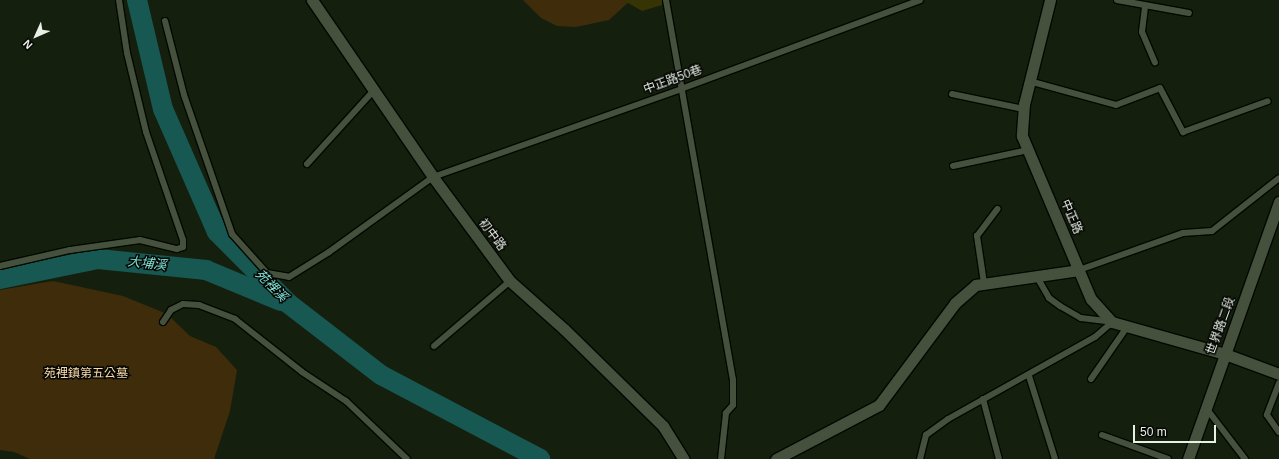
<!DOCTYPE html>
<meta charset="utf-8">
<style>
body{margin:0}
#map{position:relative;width:1279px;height:459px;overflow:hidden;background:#151f0e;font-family:Helvetica,"Noto Sans TC",sans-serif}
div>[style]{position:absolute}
.green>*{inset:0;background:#3f2c0a}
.river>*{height:20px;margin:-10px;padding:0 10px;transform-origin:10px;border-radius:10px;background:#185852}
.building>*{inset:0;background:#363304}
.roads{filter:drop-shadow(1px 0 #030800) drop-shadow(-1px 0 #030800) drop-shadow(0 1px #030800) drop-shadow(0 -1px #030800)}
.service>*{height:6px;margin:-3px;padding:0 3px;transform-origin:3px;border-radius:3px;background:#45503d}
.minor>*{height:11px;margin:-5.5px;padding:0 5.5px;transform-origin:5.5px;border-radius:5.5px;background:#45503d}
.tertiary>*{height:11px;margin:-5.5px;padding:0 5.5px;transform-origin:5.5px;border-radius:5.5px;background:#45503d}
.secondary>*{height:11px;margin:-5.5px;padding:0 5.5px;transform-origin:5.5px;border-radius:5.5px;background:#45503d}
span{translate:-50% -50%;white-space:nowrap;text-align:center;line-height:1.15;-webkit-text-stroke:3px #040703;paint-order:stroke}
.street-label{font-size:12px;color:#e9efe4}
.park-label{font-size:12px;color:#fbdaa8}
.water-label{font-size:13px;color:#80e1d6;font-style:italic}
.north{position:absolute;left:16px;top:16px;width:40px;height:40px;-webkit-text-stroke:3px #040703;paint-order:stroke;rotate:225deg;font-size:11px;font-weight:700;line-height:16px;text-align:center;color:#e9efe4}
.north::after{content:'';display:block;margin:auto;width:14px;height:18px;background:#e9efe4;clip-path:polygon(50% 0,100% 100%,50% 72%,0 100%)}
.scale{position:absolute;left:1133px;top:425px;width:83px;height:18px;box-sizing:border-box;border:2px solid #e9efe4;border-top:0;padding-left:5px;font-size:12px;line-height:14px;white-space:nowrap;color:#e9efe4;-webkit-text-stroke:3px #040703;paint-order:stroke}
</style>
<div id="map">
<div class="green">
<i style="clip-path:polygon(523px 0,631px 0,609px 20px,576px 27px,557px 26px,541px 18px)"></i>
<i style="clip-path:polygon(53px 281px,123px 296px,167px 314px,190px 336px,216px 347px,237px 370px,230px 411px,214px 459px,30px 459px,14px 452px,0 450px,0 290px)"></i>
</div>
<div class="river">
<i style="left:137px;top:0;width:112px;rotate:76.6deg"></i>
<i style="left:163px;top:109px;width:134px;rotate:66.3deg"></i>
<i style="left:217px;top:232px;width:102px;rotate:45deg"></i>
<i style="left:289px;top:304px;width:116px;rotate:37.7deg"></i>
<i style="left:381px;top:375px;width:180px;rotate:27.8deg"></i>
<i style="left:0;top:279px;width:100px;rotate:-11.5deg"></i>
<i style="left:98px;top:259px;width:109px;rotate:5.8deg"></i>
<i style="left:206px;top:270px;width:81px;rotate:22.5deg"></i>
</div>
<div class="building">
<i style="clip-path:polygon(623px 0,662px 0,662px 5px,642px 11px)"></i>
</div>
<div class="roads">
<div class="service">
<i style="left:666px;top:0;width:386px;rotate:80deg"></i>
<i style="left:733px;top:380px;width:25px;rotate:90deg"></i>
<i style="left:733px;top:405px;width:11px;rotate:131deg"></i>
<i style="left:726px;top:413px;width:46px;rotate:96.2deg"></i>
<i style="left:1117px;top:0;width:73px;rotate:10.2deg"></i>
<i style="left:1145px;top:7px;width:25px;rotate:97deg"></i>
<i style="left:1142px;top:32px;width:33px;rotate:67deg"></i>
<i style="left:165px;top:21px;width:76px;rotate:75.6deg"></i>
<i style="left:184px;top:95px;width:147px;rotate:70.9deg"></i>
<i style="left:232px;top:234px;width:52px;rotate:48.1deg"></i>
<i style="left:267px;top:273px;width:22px;rotate:10deg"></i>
<i style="left:289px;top:277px;width:47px;rotate:-32deg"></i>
<i style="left:329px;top:252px;width:128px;rotate:-35.8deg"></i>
<i style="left:433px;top:177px;width:263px;rotate:-19.5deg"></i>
<i style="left:681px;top:89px;width:255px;rotate:-20.4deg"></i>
<i style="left:1029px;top:81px;width:90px;rotate:15.4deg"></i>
<i style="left:1116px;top:105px;width:47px;rotate:-21.1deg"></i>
<i style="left:1160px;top:88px;width:50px;rotate:62.4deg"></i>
<i style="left:1183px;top:132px;width:90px;rotate:-20deg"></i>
<i style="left:952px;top:94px;width:73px;rotate:11.9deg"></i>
<i style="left:307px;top:164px;width:101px;rotate:-47.8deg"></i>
<i style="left:953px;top:166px;width:77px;rotate:-12deg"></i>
<i style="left:0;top:266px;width:72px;rotate:-12.9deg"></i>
<i style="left:70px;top:250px;width:71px;rotate:-8.1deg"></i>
<i style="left:140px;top:240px;width:38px;rotate:14deg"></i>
<i style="left:177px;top:249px;width:6px;rotate:-18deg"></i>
<i style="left:183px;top:247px;width:7px;rotate:-90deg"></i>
<i style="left:183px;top:240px;width:114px;rotate:-108.9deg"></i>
<i style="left:146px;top:132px;width:81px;rotate:-103.5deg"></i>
<i style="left:127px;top:53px;width:54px;rotate:-98.6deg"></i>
<i style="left:1079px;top:270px;width:110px;rotate:-19.6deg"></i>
<i style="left:1183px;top:233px;width:29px;rotate:-4deg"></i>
<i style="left:1212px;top:231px;width:85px;rotate:-38.3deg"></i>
<i style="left:1037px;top:277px;width:24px;rotate:60deg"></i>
<i style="left:1049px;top:298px;width:14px;rotate:36deg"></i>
<i style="left:1060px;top:306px;width:24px;rotate:30deg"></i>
<i style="left:1081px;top:318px;width:31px;rotate:7deg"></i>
<i style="left:984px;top:283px;width:48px;rotate:-98.5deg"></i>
<i style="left:977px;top:236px;width:34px;rotate:-53deg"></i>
<i style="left:163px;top:322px;width:14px;rotate:-56deg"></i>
<i style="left:171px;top:310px;width:13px;rotate:-27deg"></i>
<i style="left:183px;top:304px;width:16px;rotate:4deg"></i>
<i style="left:199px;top:305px;width:39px;rotate:21deg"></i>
<i style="left:235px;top:319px;width:85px;rotate:38.3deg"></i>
<i style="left:302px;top:372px;width:53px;rotate:33.4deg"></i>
<i style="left:346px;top:401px;width:84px;rotate:43.6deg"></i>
<i style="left:434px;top:346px;width:100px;rotate:-40.5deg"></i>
<i style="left:1029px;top:376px;width:87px;rotate:72.6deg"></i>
<i style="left:1091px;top:379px;width:63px;rotate:-55.3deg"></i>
<i style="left:1279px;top:383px;width:34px;rotate:111deg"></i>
<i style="left:1267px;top:415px;width:21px;rotate:55deg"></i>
<i style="left:983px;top:399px;width:62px;rotate:75.1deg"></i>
<i style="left:1206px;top:408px;width:64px;rotate:52.6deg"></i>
<i style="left:1102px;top:435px;width:70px;rotate:20deg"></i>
<i style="left:920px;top:459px;width:25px;rotate:-76deg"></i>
<i style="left:926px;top:435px;width:27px;rotate:-36deg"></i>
<i style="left:948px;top:419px;width:168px;rotate:-29.2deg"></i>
<i style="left:1095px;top:337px;width:23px;rotate:-41deg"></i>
</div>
<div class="minor">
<i style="left:1050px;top:0;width:107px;rotate:104deg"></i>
<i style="left:1024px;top:104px;width:32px;rotate:94deg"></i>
<i style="left:1022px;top:136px;width:177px;rotate:67.1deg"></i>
<i style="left:1091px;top:299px;width:31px;rotate:48deg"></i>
<i style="left:1112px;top:322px;width:117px;rotate:15.8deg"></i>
<i style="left:1225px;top:354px;width:58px;rotate:20.3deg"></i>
<i style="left:776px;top:459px;width:116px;rotate:-27.7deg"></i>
<i style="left:879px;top:405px;width:127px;rotate:-53.3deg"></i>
<i style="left:955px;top:303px;width:28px;rotate:-41deg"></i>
<i style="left:976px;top:285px;width:104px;rotate:-8.3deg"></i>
</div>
<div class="tertiary">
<i style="left:312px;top:0;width:214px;rotate:55.6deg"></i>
<i style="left:433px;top:177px;width:129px;rotate:53.5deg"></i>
<i style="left:510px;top:281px;width:72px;rotate:41.6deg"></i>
<i style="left:564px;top:329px;width:139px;rotate:44.4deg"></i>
<i style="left:663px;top:426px;width:39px;rotate:58deg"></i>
</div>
<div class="secondary">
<i style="left:1188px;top:459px;width:273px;rotate:-70.5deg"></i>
</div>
</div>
<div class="street-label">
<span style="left:673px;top:80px;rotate:-20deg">中正路50巷</span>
<span style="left:1071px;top:217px;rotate:67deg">中正路</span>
<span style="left:492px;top:235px;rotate:53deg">初中路</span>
<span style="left:1221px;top:326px;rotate:-70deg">世界路二段</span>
</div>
<div class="park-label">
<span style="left:86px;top:374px">苑裡鎮第五公墓</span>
</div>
<div class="water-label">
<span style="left:147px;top:264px;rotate:6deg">大埔溪</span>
<span style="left:271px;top:286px;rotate:45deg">苑裡溪</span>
</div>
<div class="north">N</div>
<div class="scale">50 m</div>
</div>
